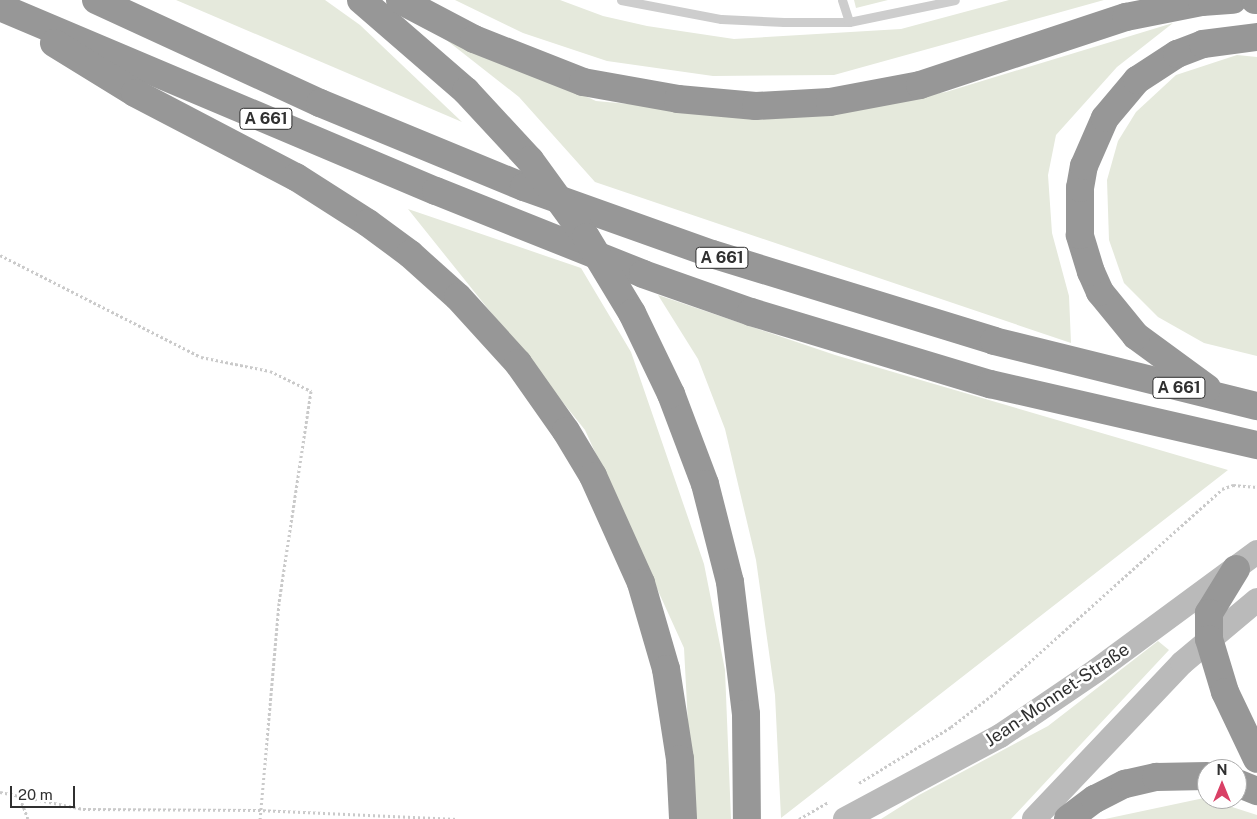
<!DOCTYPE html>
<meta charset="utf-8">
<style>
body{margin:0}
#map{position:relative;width:1257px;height:819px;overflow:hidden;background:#fff;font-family:"Public Sans",sans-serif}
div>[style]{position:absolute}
.green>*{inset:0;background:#e5e9dc}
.path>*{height:3px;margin-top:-1.5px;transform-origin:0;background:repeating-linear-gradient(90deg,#cacaca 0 2.5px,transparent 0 5px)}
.lane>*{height:9px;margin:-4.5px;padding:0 4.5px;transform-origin:4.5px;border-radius:4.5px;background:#cdcdcd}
.secondary>*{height:24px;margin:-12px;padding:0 12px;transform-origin:12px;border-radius:12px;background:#bababa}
.highway>*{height:28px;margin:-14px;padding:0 14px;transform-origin:14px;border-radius:14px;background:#979797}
.highway-bridge>*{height:28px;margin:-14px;padding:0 14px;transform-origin:14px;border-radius:14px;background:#979797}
span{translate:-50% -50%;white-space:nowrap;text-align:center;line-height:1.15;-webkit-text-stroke:5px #fff;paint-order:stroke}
.shield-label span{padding:1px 4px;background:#fff;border:1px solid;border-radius:4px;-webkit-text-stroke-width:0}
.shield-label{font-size:16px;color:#303030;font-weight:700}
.street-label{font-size:18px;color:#303030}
.north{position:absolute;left:1197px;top:759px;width:50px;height:50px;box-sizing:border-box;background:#fff;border:1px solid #acacac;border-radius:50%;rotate:0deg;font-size:14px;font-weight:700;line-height:20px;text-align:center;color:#303030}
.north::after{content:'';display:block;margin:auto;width:18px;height:22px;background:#d94066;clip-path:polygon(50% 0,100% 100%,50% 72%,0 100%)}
.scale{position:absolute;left:10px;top:786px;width:65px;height:22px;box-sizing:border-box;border:2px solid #303030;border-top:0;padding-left:6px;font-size:15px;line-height:18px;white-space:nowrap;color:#303030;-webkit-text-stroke:4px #fff;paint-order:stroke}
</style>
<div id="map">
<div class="green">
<i style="clip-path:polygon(176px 0,325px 0,360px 25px,462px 122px)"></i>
<i style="clip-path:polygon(455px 0,560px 0,603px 16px,647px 26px,734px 39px,901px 29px,1009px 0,1104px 0,834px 75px,713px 76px,607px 61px,523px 33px)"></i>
<i style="clip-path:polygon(854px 0,888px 0,856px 8px)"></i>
<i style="clip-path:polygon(1173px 23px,1117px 67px,1056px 135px,1048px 175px,1052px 233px,1069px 296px,1071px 343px,595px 182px,519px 97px,426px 24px,596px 101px,782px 118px,946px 92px)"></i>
<i style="clip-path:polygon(1237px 55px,1257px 57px,1257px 356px,1204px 343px,1158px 317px,1124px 283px,1109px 240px,1107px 180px,1118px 141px,1136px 112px,1176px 75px)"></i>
<i style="clip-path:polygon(408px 209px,581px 268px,631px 352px,704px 564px,725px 670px,731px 819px,693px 819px,684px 648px,585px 430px)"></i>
<i style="clip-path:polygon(658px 295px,835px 355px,1228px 470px,781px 818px,775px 695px,756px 560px,725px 429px,698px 359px)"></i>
<i style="clip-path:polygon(1158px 641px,1169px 650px,1011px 819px,881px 819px,919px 795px,1048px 726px)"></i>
<i style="clip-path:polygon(1204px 798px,1257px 815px,1257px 819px,1105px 819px)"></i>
</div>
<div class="path">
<i style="left:0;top:255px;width:225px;rotate:26.9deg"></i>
<i style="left:201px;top:357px;width:70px;rotate:11.5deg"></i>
<i style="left:270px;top:371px;width:46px;rotate:26deg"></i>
<i style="left:311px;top:391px;width:214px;rotate:98.6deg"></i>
<i style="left:279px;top:603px;width:217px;rotate:95deg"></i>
<i style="left:859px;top:783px;width:108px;rotate:-31.3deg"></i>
<i style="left:951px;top:727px;width:56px;rotate:-37.7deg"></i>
<i style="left:995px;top:693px;width:305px;rotate:-41.9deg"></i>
<i style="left:1222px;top:489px;width:12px;rotate:-20deg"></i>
<i style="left:1233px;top:485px;width:24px;rotate:5deg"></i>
<i style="left:0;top:792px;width:85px;rotate:11.6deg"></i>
<i style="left:83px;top:809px;width:175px;rotate:0.3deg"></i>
<i style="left:258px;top:810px;width:200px;rotate:2.6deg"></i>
<i style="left:20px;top:798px;width:22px;rotate:69deg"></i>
<i style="left:799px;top:819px;width:34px;rotate:-30deg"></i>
</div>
<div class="lane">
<i style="left:621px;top:0;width:102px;rotate:10.8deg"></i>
<i style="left:721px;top:19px;width:63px;rotate:2.7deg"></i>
<i style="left:784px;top:22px;width:65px"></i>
<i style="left:849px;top:22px;width:108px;rotate:-11.7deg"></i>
<i style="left:842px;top:0;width:23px;rotate:72deg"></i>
</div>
<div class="secondary">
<i style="left:845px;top:819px;width:176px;rotate:-28.2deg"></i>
<i style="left:1000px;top:736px;width:117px;rotate:-34.2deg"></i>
<i style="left:1097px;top:670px;width:199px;rotate:-36.4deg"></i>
<i style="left:1034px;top:819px;width:215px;rotate:-46.5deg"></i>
<i style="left:1182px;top:663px;width:98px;rotate:-40deg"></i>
</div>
<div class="highway">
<i style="left:96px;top:0;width:247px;rotate:24.7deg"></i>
<i style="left:320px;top:103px;width:221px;rotate:22.4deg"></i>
<i style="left:524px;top:187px;width:200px;rotate:19.6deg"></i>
<i style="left:712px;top:254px;width:295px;rotate:17.1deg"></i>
<i style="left:994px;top:341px;width:271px;rotate:13.9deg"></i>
<i style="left:361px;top:0;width:139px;rotate:40.9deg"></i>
<i style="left:400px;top:0;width:84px;rotate:27.8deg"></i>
<i style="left:474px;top:39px;width:117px;rotate:21.5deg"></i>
<i style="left:583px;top:82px;width:97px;rotate:10.1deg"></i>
<i style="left:678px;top:99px;width:78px;rotate:5.1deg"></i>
<i style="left:756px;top:106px;width:74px;rotate:-3.1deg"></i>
<i style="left:830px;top:102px;width:92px;rotate:-10.7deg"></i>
<i style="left:920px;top:85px;width:217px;rotate:-18.3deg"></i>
<i style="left:1126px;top:17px;width:77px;rotate:-11.2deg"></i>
<i style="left:1202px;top:2px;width:31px;rotate:-4deg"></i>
<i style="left:1255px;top:0;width:2px"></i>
<i style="left:0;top:7px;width:473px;rotate:22.9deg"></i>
<i style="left:436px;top:191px;width:223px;rotate:21.8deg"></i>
<i style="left:643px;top:274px;width:114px;rotate:19.4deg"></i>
<i style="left:751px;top:312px;width:250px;rotate:16.8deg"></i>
<i style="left:990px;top:384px;width:274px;rotate:12.9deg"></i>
<i style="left:54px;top:43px;width:95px;rotate:31.7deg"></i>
<i style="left:135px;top:93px;width:182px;rotate:27.6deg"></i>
<i style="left:296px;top:177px;width:85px;rotate:32.6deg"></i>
<i style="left:368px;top:223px;width:52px;rotate:36.4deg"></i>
<i style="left:410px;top:254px;width:64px;rotate:41.9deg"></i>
<i style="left:458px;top:297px;width:89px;rotate:47.7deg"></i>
<i style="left:518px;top:363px;width:83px;rotate:54.8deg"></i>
<i style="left:566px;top:431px;width:52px;rotate:59deg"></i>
<i style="left:593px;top:476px;width:117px;rotate:65.8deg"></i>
<i style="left:641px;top:583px;width:90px;rotate:73.8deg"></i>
<i style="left:666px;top:669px;width:91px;rotate:81.2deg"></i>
<i style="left:680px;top:759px;width:60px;rotate:87.1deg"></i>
<i style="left:1207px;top:388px;width:88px;rotate:-143.8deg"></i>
<i style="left:1136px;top:336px;width:57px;rotate:-129.3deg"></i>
<i style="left:1100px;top:292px;width:22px;rotate:-114deg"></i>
<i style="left:1091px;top:272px;width:39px;rotate:-107deg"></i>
<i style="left:1080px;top:235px;width:47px;rotate:-90deg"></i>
<i style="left:1080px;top:188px;width:22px;rotate:-80deg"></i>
<i style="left:1084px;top:166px;width:52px;rotate:-66.4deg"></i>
<i style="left:1105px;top:118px;width:50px;rotate:-49.9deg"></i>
<i style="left:1137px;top:80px;width:48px;rotate:-33deg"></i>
<i style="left:1177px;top:54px;width:28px;rotate:-21deg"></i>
<i style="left:1203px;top:44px;width:54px;rotate:-7.4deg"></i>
<i style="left:671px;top:394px;width:96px;rotate:69.3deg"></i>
<i style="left:705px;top:484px;width:101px;rotate:75.7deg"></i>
<i style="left:730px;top:582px;width:133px;rotate:83.1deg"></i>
<i style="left:746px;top:714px;width:105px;rotate:89.5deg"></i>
<i style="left:1236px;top:569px;width:52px;rotate:121.5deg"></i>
<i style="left:1209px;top:613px;width:26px;rotate:90deg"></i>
<i style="left:1209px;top:639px;width:55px;rotate:73.2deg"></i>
<i style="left:1225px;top:692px;width:74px;rotate:64.5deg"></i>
<i style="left:1237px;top:783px;width:22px;rotate:22deg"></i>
<i style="left:1068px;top:819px;width:34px;rotate:-37deg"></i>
<i style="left:1095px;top:799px;width:34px;rotate:-27deg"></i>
<i style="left:1125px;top:784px;width:32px;rotate:-13deg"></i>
<i style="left:1156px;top:777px;width:51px;rotate:-1.1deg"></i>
</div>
<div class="highway-bridge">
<i style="left:466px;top:91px;width:94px;rotate:47.2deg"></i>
<i style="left:530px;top:160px;width:95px;rotate:54deg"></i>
<i style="left:586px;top:237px;width:89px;rotate:58.8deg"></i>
<i style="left:632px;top:313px;width:90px;rotate:64.3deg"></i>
</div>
<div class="shield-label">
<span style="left:266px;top:119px">A 661</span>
<span style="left:722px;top:258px">A 661</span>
<span style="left:1179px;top:388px">A 661</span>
</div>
<div class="street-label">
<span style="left:1057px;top:695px;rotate:-34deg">Jean-Monnet-Straße</span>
</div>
<div class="north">N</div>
<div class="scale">20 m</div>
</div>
